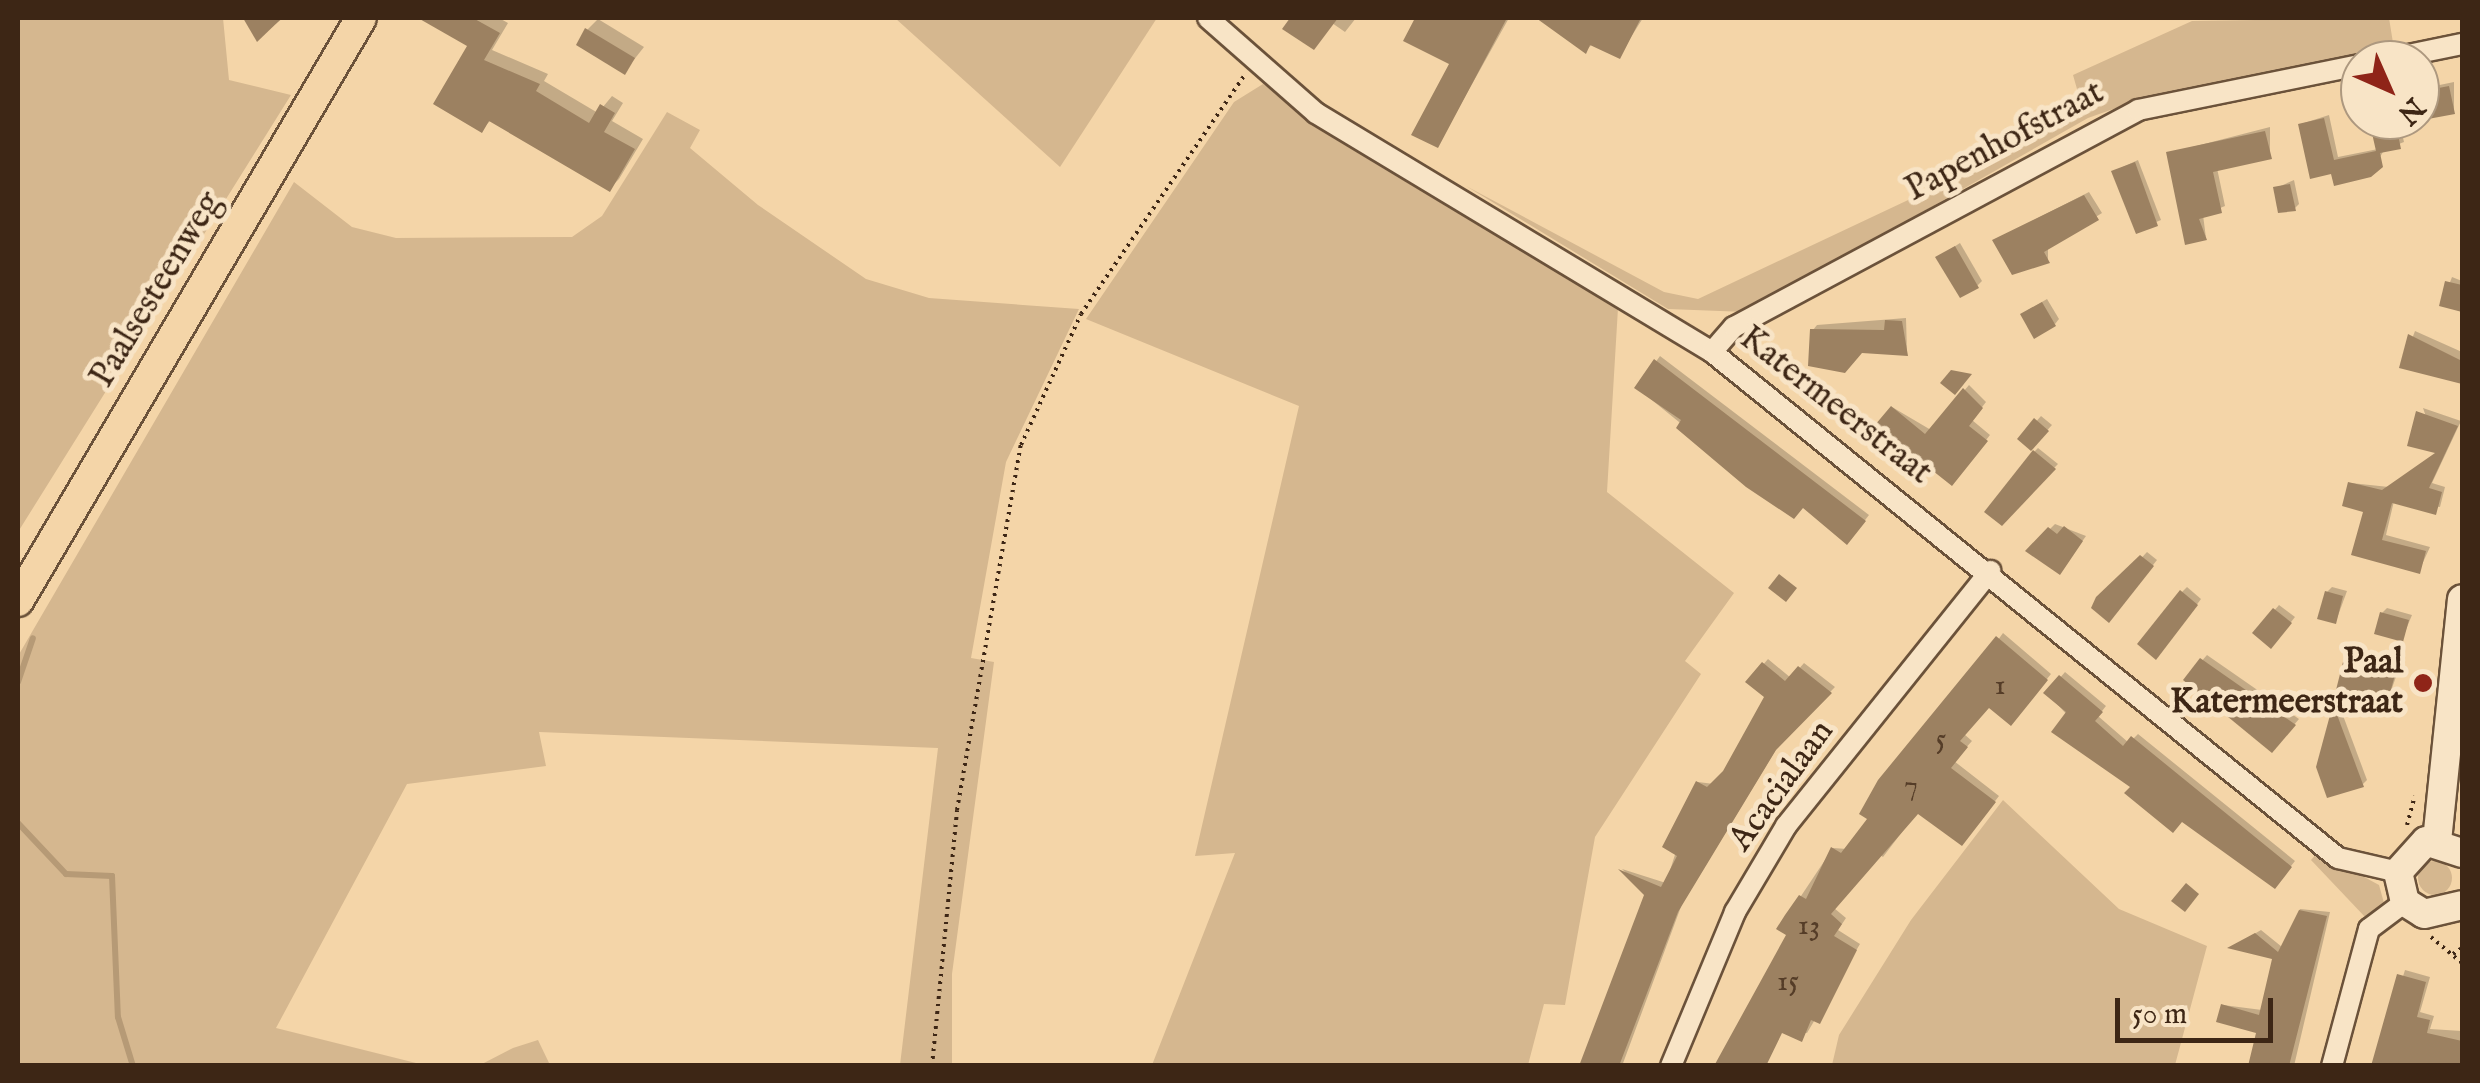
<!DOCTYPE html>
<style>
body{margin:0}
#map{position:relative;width:2480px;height:1083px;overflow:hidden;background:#f4d5a8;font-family:"IM FELL English",serif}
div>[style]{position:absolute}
.green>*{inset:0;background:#d5b78f}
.round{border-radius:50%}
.shadow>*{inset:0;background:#0003}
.stream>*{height:6px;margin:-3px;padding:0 3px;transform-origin:3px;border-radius:3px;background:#b69a76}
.building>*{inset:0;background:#9c8161}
.path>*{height:4px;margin-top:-2px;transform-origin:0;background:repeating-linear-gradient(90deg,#3d2615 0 2.5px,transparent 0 7.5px)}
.roads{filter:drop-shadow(2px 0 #6b523a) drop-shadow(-2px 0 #6b523a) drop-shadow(0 2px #6b523a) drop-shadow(0 -2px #6b523a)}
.street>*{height:20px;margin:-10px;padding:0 10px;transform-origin:10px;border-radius:10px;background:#f8e4c6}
.secondary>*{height:28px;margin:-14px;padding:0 14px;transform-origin:14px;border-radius:14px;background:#f8e4c6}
.primary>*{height:30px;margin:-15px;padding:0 15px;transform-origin:15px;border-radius:15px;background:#f4d5a8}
.dots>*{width:28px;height:28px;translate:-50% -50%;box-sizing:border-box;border:5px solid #f8e4c6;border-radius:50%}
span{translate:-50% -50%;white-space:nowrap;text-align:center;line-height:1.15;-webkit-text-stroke:10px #f8e4c6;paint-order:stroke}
.number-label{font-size:30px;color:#553d28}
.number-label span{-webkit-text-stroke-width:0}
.street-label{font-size:35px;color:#3d2615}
.poi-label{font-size:35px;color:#3d2615;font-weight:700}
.right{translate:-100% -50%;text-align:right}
.frame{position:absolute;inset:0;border:20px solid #3d2615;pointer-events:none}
.north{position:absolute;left:2340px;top:40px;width:100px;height:100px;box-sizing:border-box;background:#f8e4c6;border:2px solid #ad987f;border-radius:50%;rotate:135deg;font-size:28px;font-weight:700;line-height:40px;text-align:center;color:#3d2615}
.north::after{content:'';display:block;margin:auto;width:35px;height:45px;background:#8f2418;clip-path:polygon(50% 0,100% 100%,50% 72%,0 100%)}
.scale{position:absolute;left:2115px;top:998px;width:158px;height:45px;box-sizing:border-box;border:5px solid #3d2615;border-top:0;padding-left:12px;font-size:30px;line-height:35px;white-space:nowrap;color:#3d2615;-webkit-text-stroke:8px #f8e4c6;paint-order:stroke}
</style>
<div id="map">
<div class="green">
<i style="clip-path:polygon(18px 18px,223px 18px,229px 80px,291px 95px,18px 532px)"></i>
<i style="clip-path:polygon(895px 18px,1157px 18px,1060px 167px)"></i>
<i style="clip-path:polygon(2389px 18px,2394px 49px,2147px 97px,2088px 118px,1746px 312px,1668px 309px,1466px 186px,1664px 292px,1698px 299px,1923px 193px,2079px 96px,2073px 75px,2192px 21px)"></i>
<i style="clip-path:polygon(1263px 84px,1618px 308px,1607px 492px,1734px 593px,1685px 661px,1701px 674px,1595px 837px,1565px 1005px,1544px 1004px,1528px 1065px,1152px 1065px,1235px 853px,1195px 856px,1299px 406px,1086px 319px,1234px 102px)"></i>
<i style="clip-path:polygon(667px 112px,700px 130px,690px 148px,758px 205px,866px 279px,929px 298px,1079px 309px,1006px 462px,971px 658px,994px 662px,952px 974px,952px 1065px,900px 1065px,938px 748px,539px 732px,546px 766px,407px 784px,276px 1028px,424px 1065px,18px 1065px,18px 656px,294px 182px,352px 227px,396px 238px,572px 237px,602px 216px)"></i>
<i style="clip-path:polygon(2003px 800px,2119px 909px,2207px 946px,2175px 1065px,1832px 1065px,1839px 1035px,1911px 920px)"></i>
<i style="clip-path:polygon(2318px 852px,2379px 885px,2384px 903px,2366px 918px,2311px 860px)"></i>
<i class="round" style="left:2418px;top:861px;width:34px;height:34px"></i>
<i style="clip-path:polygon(538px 1040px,550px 1065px,480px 1065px,513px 1048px)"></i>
</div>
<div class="shadow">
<i style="clip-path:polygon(250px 18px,283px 18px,257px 39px)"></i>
<i style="clip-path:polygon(435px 18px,499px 18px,508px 23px,492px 50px,548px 74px,544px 81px,598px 113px,612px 96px,623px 103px,612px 121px,643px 139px,619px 179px,609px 189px,492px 119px,481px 130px,471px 45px)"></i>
<i style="clip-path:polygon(1293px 18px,1356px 18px,1345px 32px,1332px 23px,1286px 28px)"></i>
<i style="clip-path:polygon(1418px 18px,1509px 18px,1438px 145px,1452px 63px,1407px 40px)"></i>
<i style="clip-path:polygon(1560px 18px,1643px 18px,1619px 56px,1593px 43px,1586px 51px,1556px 25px)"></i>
<i style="clip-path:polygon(598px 19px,644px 47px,625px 71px,587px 30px)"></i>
<i style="clip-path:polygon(2454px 82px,2454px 112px,2425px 92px,2430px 87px)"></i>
<i style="clip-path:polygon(2329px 115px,2338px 157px,2378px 149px,2372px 120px,2399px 120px,2404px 142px,2384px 150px,2370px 175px,2333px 171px,2301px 124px)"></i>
<i style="clip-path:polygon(2270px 127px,2270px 157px,2217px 168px,2225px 206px,2203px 215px,2206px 238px,2169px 153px)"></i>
<i style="clip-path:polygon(2138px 160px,2161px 220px,2137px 230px,2114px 171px)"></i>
<i style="clip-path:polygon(2294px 180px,2299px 204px,2294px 209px,2276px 188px)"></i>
<i style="clip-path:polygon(2089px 192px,2102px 213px,2048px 247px,2048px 261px,1995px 240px)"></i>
<i style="clip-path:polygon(1960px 243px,1982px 281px,1977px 286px,1938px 257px)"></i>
<i style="clip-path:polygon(2452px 277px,2462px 281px,2462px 312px,2442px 304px)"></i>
<i style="clip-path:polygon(2047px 299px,2059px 319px,2055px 324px,2028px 310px)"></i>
<i style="clip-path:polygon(1906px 318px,1907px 353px,1813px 330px,1817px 325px)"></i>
<i style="clip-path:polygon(2415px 331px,2462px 352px,2462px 381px,2402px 366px)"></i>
<i style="clip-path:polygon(1660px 356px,1869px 515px,1852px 537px,1803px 505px,1794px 515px,1637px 388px)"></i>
<i style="clip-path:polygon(1969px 385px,1986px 402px,1972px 420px,1990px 435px,1956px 478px,1892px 407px,1931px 430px)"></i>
<i style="clip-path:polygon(2423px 408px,2461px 421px,2432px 483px,2445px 487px,2440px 507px,2394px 501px,2386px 535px,2430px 547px,2419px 571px,2354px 554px,2366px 510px,2351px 483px,2389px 487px,2438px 452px)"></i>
<i style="clip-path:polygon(2041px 416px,2052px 425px,2031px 448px,2021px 439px)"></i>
<i style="clip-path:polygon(2038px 448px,2058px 464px,2001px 522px,2034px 452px)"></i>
<i style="clip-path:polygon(2055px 524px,2086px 536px,2064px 567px,2029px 550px)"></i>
<i style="clip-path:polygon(2147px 552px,2157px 560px,2113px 615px,2095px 608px)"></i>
<i style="clip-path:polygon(2187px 587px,2201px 599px,2161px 652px,2182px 592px)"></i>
<i style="clip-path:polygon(2332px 587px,2347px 591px,2336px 621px,2327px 592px)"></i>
<i style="clip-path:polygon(2279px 605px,2295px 617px,2276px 641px,2255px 633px)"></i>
<i style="clip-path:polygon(2387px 608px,2412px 615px,2402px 639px,2382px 613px)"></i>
<i style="clip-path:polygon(2003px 633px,2051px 674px,2016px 717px,1989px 705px,1964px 734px,1972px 741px,1954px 761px,1999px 796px,1967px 837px,1918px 811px,1883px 857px,1875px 851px,1834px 908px,1846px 918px,1838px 930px,1860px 944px,1807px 1033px,1782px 1030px,1801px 896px,1833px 848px,1847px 849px)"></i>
<i style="clip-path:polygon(2207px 655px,2299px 719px,2277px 745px,2186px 679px)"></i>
<i style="clip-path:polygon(2350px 658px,2398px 671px,2385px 708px,2346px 663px)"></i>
<i style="clip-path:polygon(1768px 659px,1791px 678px,1804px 663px,1835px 687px,1780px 743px,1682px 904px,1622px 1066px,1582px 1066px,1647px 894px,1622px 869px,1666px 883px,1698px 782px,1714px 784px,1725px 772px,1768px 696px,1749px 681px)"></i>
<i style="clip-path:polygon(2065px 672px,2106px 706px,2098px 716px,2129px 743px,2138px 734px,2295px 861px,2279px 881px,2133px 787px,2047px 693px)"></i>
<i style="clip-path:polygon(2338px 702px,2367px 780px,2363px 784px,2319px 767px)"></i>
<i style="clip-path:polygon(2300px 909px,2330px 912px,2294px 1066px,2259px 1066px,2259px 1031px,2223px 1005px,2262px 1010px,2275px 957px,2232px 947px,2261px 930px,2282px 947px)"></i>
<i style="clip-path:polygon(2405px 970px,2430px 977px,2420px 1012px,2434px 1016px,2430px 1029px,2462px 1031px,2462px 1066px,2375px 1066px)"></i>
</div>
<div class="stream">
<i style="left:18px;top:682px;width:46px;rotate:-71.2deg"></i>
<i style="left:18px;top:823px;width:70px;rotate:46.7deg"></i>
<i style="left:66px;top:874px;width:46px;rotate:2.5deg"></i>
<i style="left:112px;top:876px;width:141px;rotate:87.6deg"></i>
<i style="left:118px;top:1017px;width:51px;rotate:73deg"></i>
</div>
<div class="building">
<i style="clip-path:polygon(243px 18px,282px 18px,257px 42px)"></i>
<i style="clip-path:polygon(418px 18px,473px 18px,500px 33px,484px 60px,540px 84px,536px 91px,589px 123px,600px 104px,615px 113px,604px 132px,635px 149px,610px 192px,489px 121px,482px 133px,433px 104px,467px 46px)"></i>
<i style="clip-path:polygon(1290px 18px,1338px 18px,1314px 50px,1282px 29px)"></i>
<i style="clip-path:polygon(1415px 18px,1507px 18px,1438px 148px,1411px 135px,1449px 64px,1403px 41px)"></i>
<i style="clip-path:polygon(1536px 18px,1641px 18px,1620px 59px,1590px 45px,1586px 54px)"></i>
<i style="clip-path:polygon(585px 28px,635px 58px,625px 75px,576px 45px)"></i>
<i style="clip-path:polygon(2449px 86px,2455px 114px,2428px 119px,2423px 91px)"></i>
<i style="clip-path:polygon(2324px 118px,2334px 160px,2376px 151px,2369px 120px,2395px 120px,2401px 149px,2380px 153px,2383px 167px,2371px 177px,2334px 186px,2331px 174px,2310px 179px,2298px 124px)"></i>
<i style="clip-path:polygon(2265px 131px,2272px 159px,2213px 172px,2222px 213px,2199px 219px,2207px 240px,2185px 245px,2166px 152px)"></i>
<i style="clip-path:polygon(2135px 162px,2158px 226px,2136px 234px,2111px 171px)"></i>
<i style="clip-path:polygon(2290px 184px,2296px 211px,2278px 213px,2273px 187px)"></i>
<i style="clip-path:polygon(2084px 195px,2099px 220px,2044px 252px,2050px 263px,2012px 275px,1992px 240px)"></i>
<i style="clip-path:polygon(1955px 246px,1979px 288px,1960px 298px,1935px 257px)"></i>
<i style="clip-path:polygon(2445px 281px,2462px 285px,2462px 312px,2439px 306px)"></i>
<i style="clip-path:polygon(2042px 302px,2056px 326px,2034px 339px,2020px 314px)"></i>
<i style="clip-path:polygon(1885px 320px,1902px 321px,1908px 356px,1862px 353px,1845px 373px,1808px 366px,1810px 329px,1884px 330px)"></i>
<i style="clip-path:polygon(2408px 334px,2462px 361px,2462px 384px,2399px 368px)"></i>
<i style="clip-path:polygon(1654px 359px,1866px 521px,1847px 545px,1803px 508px,1794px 519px,1746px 487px,1676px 428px,1681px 420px,1634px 388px)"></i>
<i style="clip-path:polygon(1951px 370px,1972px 374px,1955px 395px,1940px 383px)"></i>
<i style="clip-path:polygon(1963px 388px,1983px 408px,1969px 426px,1988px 441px,1952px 486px,1875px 425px,1891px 406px,1925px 434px)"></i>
<i style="clip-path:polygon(2416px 411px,2458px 426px,2429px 488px,2442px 492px,2436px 515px,2392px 503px,2382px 540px,2426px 551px,2420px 574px,2351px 555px,2363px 512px,2342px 506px,2348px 482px,2382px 490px,2435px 453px,2407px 446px)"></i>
<i style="clip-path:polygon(2034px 418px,2049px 431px,2031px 451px,2017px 439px)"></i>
<i style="clip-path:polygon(2033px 450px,2056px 469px,2002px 526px,1984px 512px)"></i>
<i style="clip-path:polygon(2064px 526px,2083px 541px,2060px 575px,2025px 551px,2048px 527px,2057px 534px)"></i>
<i style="clip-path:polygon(2140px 555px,2154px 566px,2109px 623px,2091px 608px,2096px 597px)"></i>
<i style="clip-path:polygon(1779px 574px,1797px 588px,1786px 602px,1768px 588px)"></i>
<i style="clip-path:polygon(2180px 590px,2198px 605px,2156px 660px,2137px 644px)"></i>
<i style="clip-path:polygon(2325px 591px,2343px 596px,2336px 624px,2317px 619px)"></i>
<i style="clip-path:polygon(2273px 608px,2292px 623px,2271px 649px,2252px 633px)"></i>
<i style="clip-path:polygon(2380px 612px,2409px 620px,2403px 642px,2374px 634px)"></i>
<i style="clip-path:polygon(1996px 636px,2048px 680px,2011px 726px,1989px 708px,1960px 741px,1968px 747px,1951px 768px,1996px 802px,1962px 846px,1918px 814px,1831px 914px,1842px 924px,1834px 936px,1857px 950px,1820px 1024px,1811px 1020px,1802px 1042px,1782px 1033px,1766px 1066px,1714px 1066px,1786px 935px,1776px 929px,1785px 915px,1799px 895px,1806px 899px,1831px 847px,1841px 853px,1867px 819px,1859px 814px,1878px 780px)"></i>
<i style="clip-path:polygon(2200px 658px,2296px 725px,2272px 753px,2183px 680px)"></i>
<i style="clip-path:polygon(1762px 662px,1785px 681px,1798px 666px,1832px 693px,1776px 750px,1678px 912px,1619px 1066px,1579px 1066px,1644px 895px,1618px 869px,1661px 887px,1677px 856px,1662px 847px,1696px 781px,1707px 787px,1723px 771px,1764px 697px,1745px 682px)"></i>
<i style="clip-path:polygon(2343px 662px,2395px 675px,2385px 711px,2334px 698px)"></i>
<i style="clip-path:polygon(2059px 675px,2103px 712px,2095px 721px,2123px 746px,2131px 736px,2292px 867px,2275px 889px,2182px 822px,2173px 833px,2124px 793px,2130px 787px,2051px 732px,2066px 712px,2043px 693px)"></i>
<i style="clip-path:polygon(2333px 704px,2364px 787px,2327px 798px,2316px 767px)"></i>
<i style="clip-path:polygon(2186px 883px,2199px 894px,2185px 912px,2171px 901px)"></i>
<i style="clip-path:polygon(2299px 910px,2327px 916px,2289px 1066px,2248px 1066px,2256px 1033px,2216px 1022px,2221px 1004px,2259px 1015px,2272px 959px,2227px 948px,2255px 933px,2278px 952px)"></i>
<i style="clip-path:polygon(2397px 974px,2426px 982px,2417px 1017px,2430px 1020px,2427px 1033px,2462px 1041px,2462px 1066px,2371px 1066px)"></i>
</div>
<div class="path">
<i style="left:2407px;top:825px;width:30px;rotate:-75deg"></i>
<i style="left:2431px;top:937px;width:40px;rotate:40deg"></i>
<i style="left:2453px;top:954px;width:11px;rotate:-34deg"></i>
<i style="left:932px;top:1066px;width:257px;rotate:-84.4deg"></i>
<i style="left:957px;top:810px;width:371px;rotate:-80.1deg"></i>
<i style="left:1021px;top:445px;width:144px;rotate:-65.4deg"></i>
<i style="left:1081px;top:314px;width:288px;rotate:-55.6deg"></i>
</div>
<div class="roads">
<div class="street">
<i style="left:1208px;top:18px;width:144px;rotate:41.3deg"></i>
<i style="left:1316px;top:113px;width:463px;rotate:31.1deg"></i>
<i style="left:1712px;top:352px;width:805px;rotate:38.95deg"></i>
<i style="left:2338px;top:858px;width:62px;rotate:13.1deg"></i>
<i style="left:2384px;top:60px;width:80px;rotate:-11.6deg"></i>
<i style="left:1712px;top:352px;width:33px;rotate:-49deg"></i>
<i style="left:1734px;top:327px;width:459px;rotate:-28.2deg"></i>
<i style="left:2138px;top:110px;width:227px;rotate:-11.5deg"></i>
<i style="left:1671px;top:1066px;width:167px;rotate:-67.4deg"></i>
<i style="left:1735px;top:912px;width:100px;rotate:-59.3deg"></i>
<i style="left:1786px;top:826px;width:327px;rotate:-51.3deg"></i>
<i style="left:2332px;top:1066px;width:142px;rotate:-74.9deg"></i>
<i style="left:2369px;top:929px;width:45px;rotate:-36.9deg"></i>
</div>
<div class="secondary">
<i style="left:2437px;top:841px;width:243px;rotate:-84.1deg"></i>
<i style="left:2462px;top:853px;width:38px;rotate:-162deg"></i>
<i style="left:2426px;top:841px;width:42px;rotate:132.1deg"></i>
<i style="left:2398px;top:872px;width:31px;rotate:77deg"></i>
<i style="left:2405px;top:902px;width:22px;rotate:32deg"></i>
<i style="left:2424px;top:914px;width:39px;rotate:-13deg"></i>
</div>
<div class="primary">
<i style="left:18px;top:601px;width:676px;rotate:-59.53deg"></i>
</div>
</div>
<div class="dots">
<i style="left:2423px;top:683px;background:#8f2418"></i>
</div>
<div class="number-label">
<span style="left:2000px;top:686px">1</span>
<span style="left:1941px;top:740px">5</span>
<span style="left:1911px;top:786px">7</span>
<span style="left:1809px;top:926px">13</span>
<span style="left:1788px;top:982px">15</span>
</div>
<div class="street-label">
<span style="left:2005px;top:142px;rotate:-28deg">Papenhofstraat</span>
<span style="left:157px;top:290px;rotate:-59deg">Paalsesteenweg</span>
<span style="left:1835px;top:406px;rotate:38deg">Katermeerstraat</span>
<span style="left:1782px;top:786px;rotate:-54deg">Acacialaan</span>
</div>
<div class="poi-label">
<span class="right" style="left:2403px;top:683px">Paal<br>Katermeerstraat</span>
</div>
<div class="frame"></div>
<div class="north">N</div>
<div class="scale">50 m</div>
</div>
